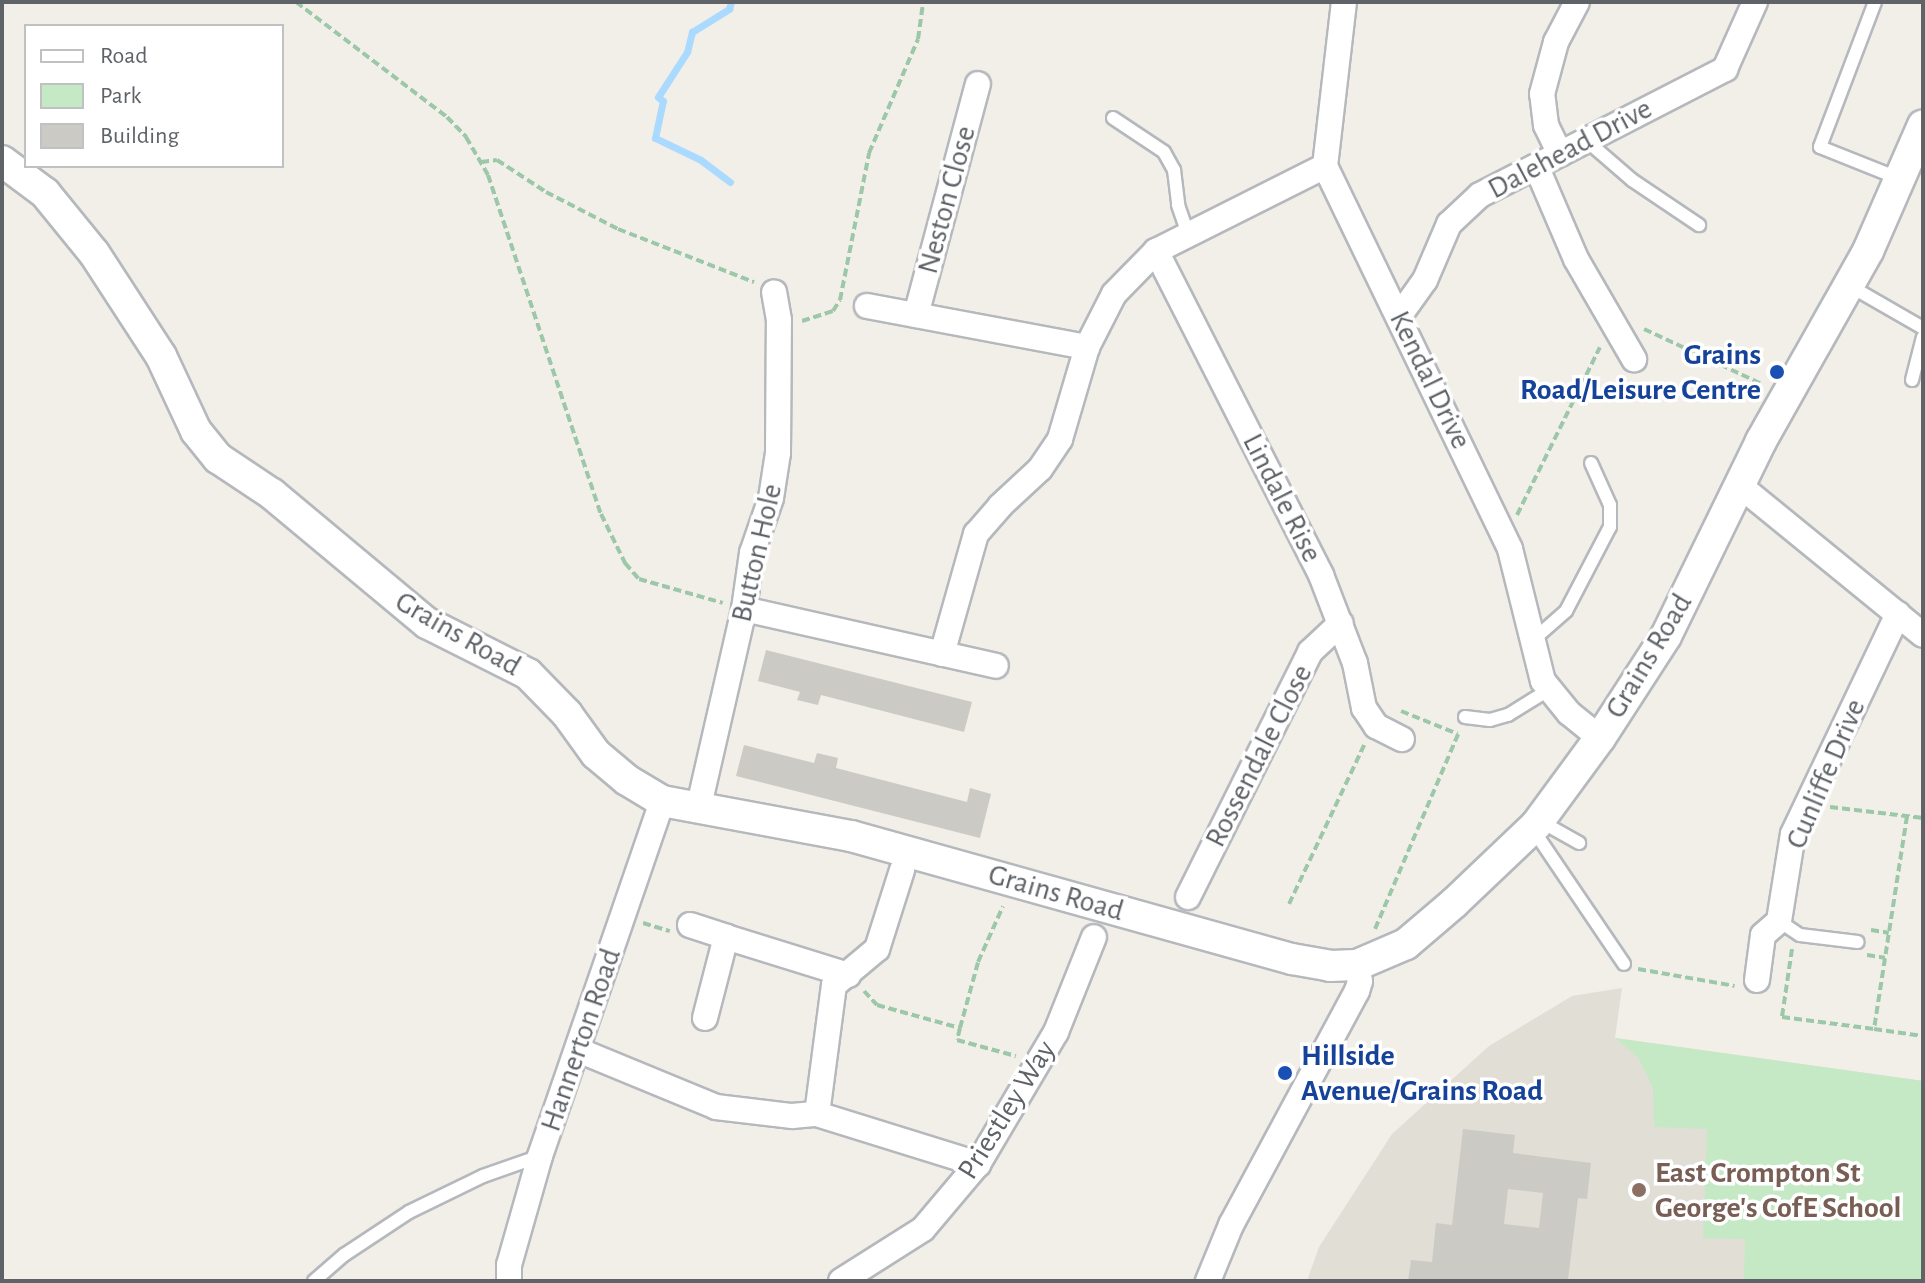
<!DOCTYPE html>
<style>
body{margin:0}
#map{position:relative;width:1925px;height:1283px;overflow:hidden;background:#f1efe8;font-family:"Alegreya Sans",sans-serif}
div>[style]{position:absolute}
.education>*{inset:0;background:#e1ded6}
.green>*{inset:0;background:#c5e8c5}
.stream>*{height:7px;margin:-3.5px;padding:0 3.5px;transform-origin:3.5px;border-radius:3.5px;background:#aadaff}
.building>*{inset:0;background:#cccac5}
.path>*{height:4px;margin-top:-2px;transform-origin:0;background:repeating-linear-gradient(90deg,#9cc7a9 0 8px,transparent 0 12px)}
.roads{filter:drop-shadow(2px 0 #b5b8bc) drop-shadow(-2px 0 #b5b8bc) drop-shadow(0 2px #b5b8bc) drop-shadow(0 -2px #b5b8bc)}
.service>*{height:12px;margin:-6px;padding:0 6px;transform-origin:6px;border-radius:6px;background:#fff}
.minor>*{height:24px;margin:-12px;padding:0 12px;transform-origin:12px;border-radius:12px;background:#fff}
.tertiary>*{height:30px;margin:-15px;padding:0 15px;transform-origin:15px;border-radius:15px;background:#fff}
.dots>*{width:22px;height:22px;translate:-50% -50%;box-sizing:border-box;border:4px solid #fff;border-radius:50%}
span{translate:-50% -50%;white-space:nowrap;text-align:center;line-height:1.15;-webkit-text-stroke:7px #fff;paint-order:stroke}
.street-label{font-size:30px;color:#5f6368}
.transit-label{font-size:30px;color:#164399;font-weight:700}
.right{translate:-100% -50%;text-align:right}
.left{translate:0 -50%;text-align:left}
.education-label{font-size:30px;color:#785e54;font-weight:700}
.frame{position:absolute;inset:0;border:4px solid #5f6368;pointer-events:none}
.legend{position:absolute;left:24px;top:24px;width:260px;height:144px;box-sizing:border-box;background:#fff;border:2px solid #bfc1c3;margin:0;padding:10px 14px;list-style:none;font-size:24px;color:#5f6368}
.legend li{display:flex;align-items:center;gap:16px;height:40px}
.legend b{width:40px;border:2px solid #bfc1c3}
</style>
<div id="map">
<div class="education">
<i style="clip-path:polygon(1622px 988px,1615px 1038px,1923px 1081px,1923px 1281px,1307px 1281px,1319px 1247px,1392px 1134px,1489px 1046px,1572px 996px)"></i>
</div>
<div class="green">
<i style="clip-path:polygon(1615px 1038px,1923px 1081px,1923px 1281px,1744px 1281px,1745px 1239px,1703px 1238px,1707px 1129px,1654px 1127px,1653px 1088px,1638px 1057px)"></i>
</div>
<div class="stream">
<i style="left:730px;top:182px;width:36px;rotate:-143deg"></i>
<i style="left:701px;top:160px;width:51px;rotate:-154.4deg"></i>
<i style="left:655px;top:138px;width:38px;rotate:-78deg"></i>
<i style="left:663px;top:101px;width:6px;rotate:-141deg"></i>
<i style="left:658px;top:97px;width:54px;rotate:-57.2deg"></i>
<i style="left:687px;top:52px;width:21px;rotate:-76deg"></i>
<i style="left:692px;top:32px;width:44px;rotate:-31.9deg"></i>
<i style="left:729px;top:9px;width:7px;rotate:-74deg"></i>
</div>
<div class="building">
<i style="clip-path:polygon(766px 650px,972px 702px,964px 732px,821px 695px,818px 705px,797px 700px,800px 692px,758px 681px)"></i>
<i style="clip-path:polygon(744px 745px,814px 763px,817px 753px,838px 758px,836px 768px,967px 802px,970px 788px,991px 794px,980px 838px,736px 776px)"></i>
<i style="clip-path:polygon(evenodd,1463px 1129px,1515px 1135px,1513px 1153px,1591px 1163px,1587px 1199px,1578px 1198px,1568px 1280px,1408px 1281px,1411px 1260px,1432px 1262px,1436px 1223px,1452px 1225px,1463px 1129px,1508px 1189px,1543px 1193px,1539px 1228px,1504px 1224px,1508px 1189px)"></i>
</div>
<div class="path">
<i style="left:296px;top:2px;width:190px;rotate:37.3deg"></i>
<i style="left:447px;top:117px;width:28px;rotate:46deg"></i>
<i style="left:466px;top:137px;width:44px;rotate:59.9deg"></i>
<i style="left:488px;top:175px;width:357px;rotate:71.6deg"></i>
<i style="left:601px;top:514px;width:55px;rotate:63.9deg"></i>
<i style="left:625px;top:563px;width:21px;rotate:49deg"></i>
<i style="left:639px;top:579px;width:87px;rotate:15.9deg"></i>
<i style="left:481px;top:162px;width:16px;rotate:-7deg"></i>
<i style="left:497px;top:160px;width:59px;rotate:33.1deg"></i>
<i style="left:546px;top:192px;width:81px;rotate:27.2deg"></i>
<i style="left:618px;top:229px;width:146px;rotate:21.3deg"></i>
<i style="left:802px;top:321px;width:33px;rotate:-18deg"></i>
<i style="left:833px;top:311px;width:13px;rotate:-58deg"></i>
<i style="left:840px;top:300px;width:150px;rotate:-78.8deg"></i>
<i style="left:869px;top:153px;width:124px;rotate:-66.7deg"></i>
<i style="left:918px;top:39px;width:37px;rotate:-82deg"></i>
<i style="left:1644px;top:329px;width:130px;rotate:25deg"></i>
<i style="left:1517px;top:515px;width:187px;rotate:-63.7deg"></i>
<i style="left:1401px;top:711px;width:61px;rotate:22deg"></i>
<i style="left:1830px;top:807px;width:94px;rotate:6.7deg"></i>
<i style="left:1907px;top:816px;width:216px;rotate:98.8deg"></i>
<i style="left:1874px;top:1029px;width:49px;rotate:8.1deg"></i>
<i style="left:1289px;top:904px;width:176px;rotate:-64.7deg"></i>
<i style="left:643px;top:923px;width:28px;rotate:17deg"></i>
<i style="left:1375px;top:929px;width:212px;rotate:-66.9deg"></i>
<i style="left:1871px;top:930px;width:18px;rotate:9deg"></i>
<i style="left:1792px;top:949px;width:69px;rotate:98.4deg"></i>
<i style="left:1782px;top:1017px;width:93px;rotate:7.4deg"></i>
<i style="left:1867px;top:955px;width:18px;rotate:9deg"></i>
<i style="left:1638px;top:969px;width:98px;rotate:9.9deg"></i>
<i style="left:864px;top:991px;width:19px;rotate:47deg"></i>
<i style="left:877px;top:1005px;width:86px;rotate:15.5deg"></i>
<i style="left:960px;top:1028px;width:68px;rotate:-74.7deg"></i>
<i style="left:978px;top:962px;width:61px;rotate:-65.9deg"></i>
<i style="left:960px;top:1028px;width:12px;rotate:104deg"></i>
<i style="left:957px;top:1040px;width:61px;rotate:15.2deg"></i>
</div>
<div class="roads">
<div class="service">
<i style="left:1875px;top:2px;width:155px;rotate:110.8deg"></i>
<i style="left:1820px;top:147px;width:84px;rotate:21.7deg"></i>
<i style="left:1113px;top:118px;width:61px;rotate:33.7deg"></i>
<i style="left:1164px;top:152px;width:21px;rotate:61deg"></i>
<i style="left:1174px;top:170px;width:35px;rotate:83deg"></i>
<i style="left:1178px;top:205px;width:31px;rotate:71deg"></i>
<i style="left:1587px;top:141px;width:60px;rotate:40.9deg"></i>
<i style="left:1632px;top:180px;width:81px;rotate:33.9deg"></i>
<i style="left:1850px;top:286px;width:84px;rotate:29.9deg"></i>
<i style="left:1912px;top:380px;width:44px;rotate:-75.7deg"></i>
<i style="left:1533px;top:640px;width:44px;rotate:-41.3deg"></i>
<i style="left:1566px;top:611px;width:95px;rotate:-62.4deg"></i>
<i style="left:1610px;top:527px;width:22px;rotate:-90deg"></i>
<i style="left:1610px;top:505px;width:46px;rotate:-114.3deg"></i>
<i style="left:1465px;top:717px;width:25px;rotate:7deg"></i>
<i style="left:1490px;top:720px;width:19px;rotate:-16deg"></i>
<i style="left:1508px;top:715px;width:49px;rotate:-31.8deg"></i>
<i style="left:1540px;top:821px;width:45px;rotate:29.4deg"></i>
<i style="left:1532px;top:828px;width:164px;rotate:55.9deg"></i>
<i style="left:1779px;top:921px;width:25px;rotate:34deg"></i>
<i style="left:1800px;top:935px;width:58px;rotate:6.9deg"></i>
<i style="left:314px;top:1281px;width:40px;rotate:-41deg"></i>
<i style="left:344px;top:1255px;width:78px;rotate:-33.5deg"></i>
<i style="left:409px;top:1212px;width:82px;rotate:-25.9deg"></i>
<i style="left:483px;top:1176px;width:60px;rotate:-19.3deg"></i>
</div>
<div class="minor">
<i style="left:1344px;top:2px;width:165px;rotate:96.6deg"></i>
<i style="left:1325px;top:166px;width:425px;rotate:64.2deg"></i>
<i style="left:1510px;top:549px;width:136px;rotate:76deg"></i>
<i style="left:1543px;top:681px;width:41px;rotate:50.9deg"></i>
<i style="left:1569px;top:713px;width:40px;rotate:39deg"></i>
<i style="left:1560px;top:154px;width:32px;rotate:-116deg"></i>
<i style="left:1546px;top:125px;width:31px;rotate:-97deg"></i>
<i style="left:1542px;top:94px;width:54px;rotate:-74.9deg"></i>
<i style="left:1556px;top:42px;width:45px;rotate:-62.3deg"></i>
<i style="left:1537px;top:168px;width:99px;rotate:66.8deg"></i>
<i style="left:1576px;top:259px;width:116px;rotate:59.9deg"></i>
<i style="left:1156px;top:251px;width:364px;rotate:63deg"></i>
<i style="left:1321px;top:575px;width:94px;rotate:68.9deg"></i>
<i style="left:1355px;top:663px;width:46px;rotate:78.7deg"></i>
<i style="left:1364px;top:708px;width:22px;rotate:56deg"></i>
<i style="left:1376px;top:726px;width:29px;rotate:27deg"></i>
<i style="left:867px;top:306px;width:224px;rotate:10.6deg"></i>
<i style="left:916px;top:315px;width:239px;rotate:-75deg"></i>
<i style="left:1400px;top:315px;width:43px;rotate:-54.5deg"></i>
<i style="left:1425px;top:280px;width:61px;rotate:-66.8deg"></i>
<i style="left:1449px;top:224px;width:42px;rotate:-43.1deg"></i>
<i style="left:1480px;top:195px;width:276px;rotate:-27.2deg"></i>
<i style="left:1725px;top:69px;width:73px;rotate:-65.9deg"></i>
<i style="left:1739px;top:485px;width:237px;rotate:39.2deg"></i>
<i style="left:744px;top:609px;width:258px;rotate:12.7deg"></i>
<i style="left:942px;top:654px;width:125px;rotate:-74.2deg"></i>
<i style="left:976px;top:534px;width:37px;rotate:-49deg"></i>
<i style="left:1000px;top:506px;width:54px;rotate:-42.8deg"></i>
<i style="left:1040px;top:469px;width:36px;rotate:-56deg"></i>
<i style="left:1060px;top:439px;width:96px;rotate:-73.6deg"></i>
<i style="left:1087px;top:347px;width:59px;rotate:-63deg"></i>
<i style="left:1114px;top:294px;width:60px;rotate:-45.7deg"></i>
<i style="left:1156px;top:251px;width:189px;rotate:-26.7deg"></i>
<i style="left:698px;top:810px;width:206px;rotate:-77.1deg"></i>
<i style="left:744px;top:609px;width:57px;rotate:-81.9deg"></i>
<i style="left:752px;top:553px;width:58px;rotate:-70.9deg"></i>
<i style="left:771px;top:498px;width:46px;rotate:-81.2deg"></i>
<i style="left:778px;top:453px;width:133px;rotate:-89.6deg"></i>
<i style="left:779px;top:320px;width:28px;rotate:-100deg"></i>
<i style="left:1188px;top:897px;width:274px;rotate:-63.5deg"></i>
<i style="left:1310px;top:652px;width:42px;rotate:-43.1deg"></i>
<i style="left:690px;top:925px;width:38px;rotate:18deg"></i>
<i style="left:1757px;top:980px;width:45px;rotate:-82.4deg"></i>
<i style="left:1763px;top:935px;width:21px;rotate:-41deg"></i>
<i style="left:1779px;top:921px;width:88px;rotate:-80.9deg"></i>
<i style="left:1793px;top:834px;width:244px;rotate:-64.5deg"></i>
<i style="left:705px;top:1018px;width:84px;rotate:-75.5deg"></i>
<i style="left:726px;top:937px;width:128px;rotate:17.3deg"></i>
<i style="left:578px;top:1050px;width:149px;rotate:22.4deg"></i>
<i style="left:716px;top:1107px;width:77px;rotate:6.8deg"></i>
<i style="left:792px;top:1116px;width:25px;rotate:-5deg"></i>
<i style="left:817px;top:1114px;width:169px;rotate:17.3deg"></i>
<i style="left:817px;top:1114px;width:130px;rotate:-82.5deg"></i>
<i style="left:834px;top:985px;width:56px;rotate:-39.9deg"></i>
<i style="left:877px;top:949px;width:83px;rotate:-72.4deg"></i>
<i style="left:509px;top:1281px;width:16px;rotate:-90deg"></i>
<i style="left:509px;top:1265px;width:113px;rotate:-74.1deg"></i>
<i style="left:540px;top:1156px;width:375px;rotate:-71deg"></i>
<i style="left:841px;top:1281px;width:97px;rotate:-32.4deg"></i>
<i style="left:923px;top:1229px;width:85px;rotate:-49.8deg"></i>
<i style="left:978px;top:1164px;width:153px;rotate:-59.4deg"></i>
<i style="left:1056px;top:1032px;width:102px;rotate:-68.2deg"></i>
<i style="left:1208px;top:1281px;width:61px;rotate:-67.7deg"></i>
<i style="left:1231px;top:1225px;width:266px;rotate:-61.7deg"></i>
<i style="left:1357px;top:991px;width:10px;rotate:-73deg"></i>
<i style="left:1360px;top:981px;width:16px;rotate:-101deg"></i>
</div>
<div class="tertiary">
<i style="left:2px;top:161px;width:54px;rotate:36.7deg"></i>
<i style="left:45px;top:193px;width:77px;rotate:50.8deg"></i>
<i style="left:94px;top:253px;width:123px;rotate:57deg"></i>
<i style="left:161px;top:356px;width:83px;rotate:65deg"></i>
<i style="left:196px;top:431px;width:35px;rotate:51deg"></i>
<i style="left:218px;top:458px;width:65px;rotate:33.7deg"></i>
<i style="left:272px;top:494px;width:202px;rotate:39.8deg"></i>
<i style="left:427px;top:623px;width:113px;rotate:26.8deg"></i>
<i style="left:528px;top:674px;width:56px;rotate:45.7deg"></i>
<i style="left:567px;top:714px;width:49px;rotate:54.1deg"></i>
<i style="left:596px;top:754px;width:40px;rotate:40deg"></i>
<i style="left:627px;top:780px;width:41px;rotate:31deg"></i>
<i style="left:662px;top:801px;width:192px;rotate:10.5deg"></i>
<i style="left:851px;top:836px;width:458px;rotate:15.6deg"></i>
<i style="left:1292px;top:959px;width:39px;rotate:10deg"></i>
<i style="left:1330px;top:966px;width:27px;rotate:-2deg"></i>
<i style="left:1357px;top:965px;width:53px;rotate:-23.2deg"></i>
<i style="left:1406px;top:944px;width:63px;rotate:-40.5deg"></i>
<i style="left:1454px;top:903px;width:113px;rotate:-43.6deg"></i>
<i style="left:1536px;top:825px;width:108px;rotate:-53.7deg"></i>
<i style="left:1600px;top:738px;width:121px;rotate:-57.1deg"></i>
<i style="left:1666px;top:636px;width:217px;rotate:-64deg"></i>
<i style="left:1761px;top:441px;width:218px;rotate:-60.6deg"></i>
<i style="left:1868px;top:251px;width:137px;rotate:-66.4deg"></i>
</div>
</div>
<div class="dots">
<i style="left:1777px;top:372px;background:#1a4fb4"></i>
<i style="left:1285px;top:1073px;background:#1a4fb4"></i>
<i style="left:1639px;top:1190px;background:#8d6e63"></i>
</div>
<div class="street-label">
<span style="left:1570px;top:149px;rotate:-28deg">Dalehead Drive</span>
<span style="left:947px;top:200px;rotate:-75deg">Neston Close</span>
<span style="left:1430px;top:380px;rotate:64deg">Kendal Drive</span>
<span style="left:1282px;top:498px;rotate:63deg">Lindale Rise</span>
<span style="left:757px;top:553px;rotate:-77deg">Button Hole</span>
<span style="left:458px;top:634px;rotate:30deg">Grains Road</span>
<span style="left:1649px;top:656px;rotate:-59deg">Grains Road</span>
<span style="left:1259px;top:756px;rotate:-63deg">Rossendale Close</span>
<span style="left:1826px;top:774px;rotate:-67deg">Cunliffe Drive</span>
<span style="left:1056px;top:893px;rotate:16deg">Grains Road</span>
<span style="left:581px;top:1040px;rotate:-71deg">Hannerton Road</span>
<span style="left:1007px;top:1110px;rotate:-58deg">Priestley Way</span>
</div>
<div class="transit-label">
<span class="right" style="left:1761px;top:372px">Grains<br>Road/Leisure Centre</span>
<span class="left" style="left:1301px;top:1073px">Hillside<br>Avenue/Grains Road</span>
</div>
<div class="education-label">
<span class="left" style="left:1655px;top:1190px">East Crompton St<br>George's CofE School</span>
</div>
<div class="frame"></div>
<ul class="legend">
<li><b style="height:10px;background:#fff"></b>Road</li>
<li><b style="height:22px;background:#c5e8c5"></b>Park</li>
<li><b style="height:22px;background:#cccac5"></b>Building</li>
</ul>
</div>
